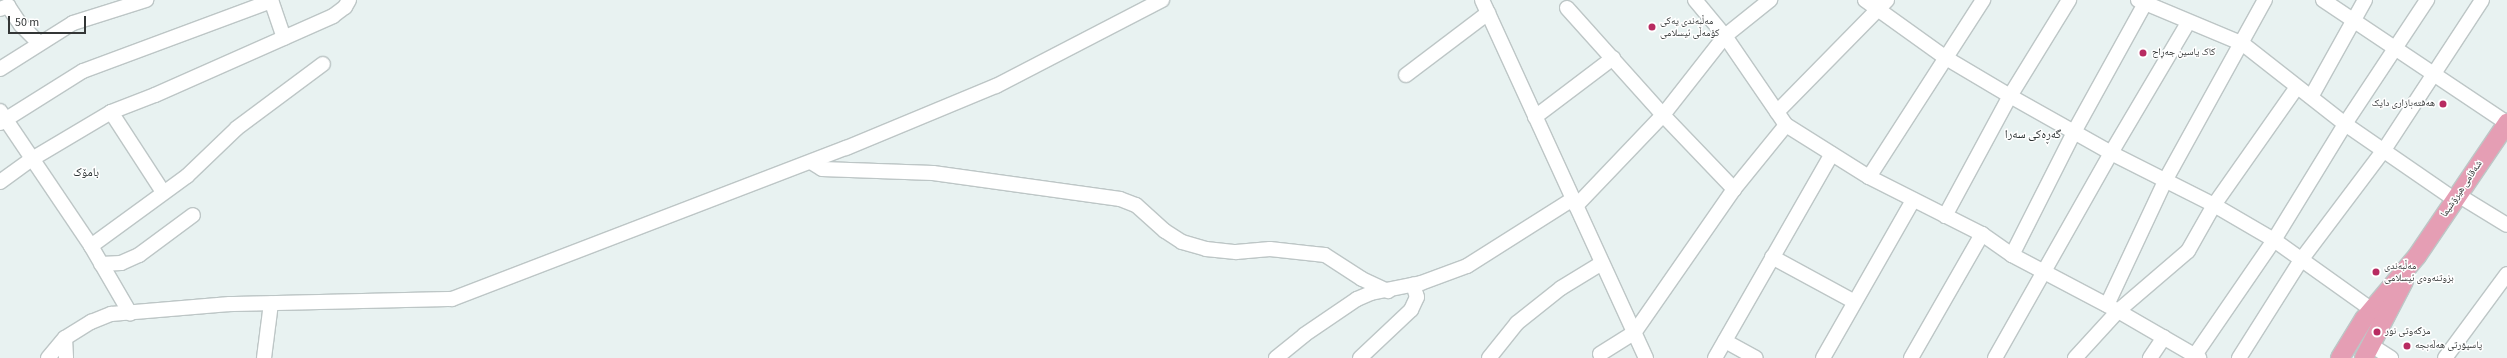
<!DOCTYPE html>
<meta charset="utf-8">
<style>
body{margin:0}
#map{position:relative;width:2507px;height:358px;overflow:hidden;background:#e8f2f1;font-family:"Source Sans 3","Noto Naskh Arabic",sans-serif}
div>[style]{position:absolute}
.roads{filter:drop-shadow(1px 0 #bdc6c6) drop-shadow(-1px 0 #bdc6c6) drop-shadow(0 1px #bdc6c6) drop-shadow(0 -1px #bdc6c6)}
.minor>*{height:14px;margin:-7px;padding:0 7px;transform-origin:7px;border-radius:7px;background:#fff}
.major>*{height:18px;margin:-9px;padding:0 9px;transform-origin:9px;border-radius:9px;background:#e59eb4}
.dots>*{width:11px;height:11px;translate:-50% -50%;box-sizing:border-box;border:2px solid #fff;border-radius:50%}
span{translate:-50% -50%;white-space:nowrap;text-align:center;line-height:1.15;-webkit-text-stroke:3px #fff;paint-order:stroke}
.poi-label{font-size:10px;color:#333636}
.left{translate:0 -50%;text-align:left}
.right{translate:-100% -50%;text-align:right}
.street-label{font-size:10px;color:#333636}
.quarter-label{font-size:12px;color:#2b3232}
.scale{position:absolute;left:8px;top:16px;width:78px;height:18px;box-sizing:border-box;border:2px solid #333636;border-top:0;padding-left:5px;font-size:12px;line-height:14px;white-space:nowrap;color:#333636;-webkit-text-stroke:3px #fff;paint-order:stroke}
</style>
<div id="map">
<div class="roads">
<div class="minor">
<i style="left:271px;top:0;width:40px;rotate:71.1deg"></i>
<i style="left:1482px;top:0;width:394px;rotate:65.4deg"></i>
<i style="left:1695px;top:0;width:47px;rotate:50.2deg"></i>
<i style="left:1725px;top:36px;width:108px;rotate:55.6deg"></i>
<i style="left:1786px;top:125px;width:98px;rotate:32.1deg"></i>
<i style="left:1869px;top:177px;width:127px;rotate:26.8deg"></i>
<i style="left:1982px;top:234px;width:37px;rotate:35deg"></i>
<i style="left:2012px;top:255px;width:120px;rotate:27.8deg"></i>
<i style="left:2118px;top:311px;width:94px;rotate:30.1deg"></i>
<i style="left:1865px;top:0;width:100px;rotate:35.6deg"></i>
<i style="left:1946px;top:58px;width:74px;rotate:30.7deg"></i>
<i style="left:2010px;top:96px;width:116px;rotate:29.4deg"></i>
<i style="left:2111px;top:153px;width:115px;rotate:26.8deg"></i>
<i style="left:2214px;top:205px;width:69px;rotate:30.3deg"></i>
<i style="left:2274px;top:240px;width:129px;rotate:35.5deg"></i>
<i style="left:2138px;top:0;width:114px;rotate:22.7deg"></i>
<i style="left:2243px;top:44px;width:130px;rotate:38.1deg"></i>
<i style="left:2345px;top:124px;width:134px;rotate:34.6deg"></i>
<i style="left:2323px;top:0;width:221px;rotate:33.8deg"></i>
<i style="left:1567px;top:8px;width:144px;rotate:48.1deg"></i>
<i style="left:1663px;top:115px;width:103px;rotate:46.2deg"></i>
<i style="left:0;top:9px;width:9px;rotate:-21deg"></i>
<i style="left:8px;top:6px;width:23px;rotate:56deg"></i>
<i style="left:21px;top:25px;width:25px;rotate:45deg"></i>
<i style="left:0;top:69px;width:86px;rotate:-32.2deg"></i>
<i style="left:73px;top:23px;width:77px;rotate:-17.5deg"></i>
<i style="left:1406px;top:75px;width:103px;rotate:-37.1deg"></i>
<i style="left:2311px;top:97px;width:111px;rotate:-60.9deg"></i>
<i style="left:0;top:111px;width:163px;rotate:56deg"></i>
<i style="left:91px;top:246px;width:78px;rotate:59.8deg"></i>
<i style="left:111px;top:112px;width:95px;rotate:57deg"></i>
<i style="left:1777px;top:112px;width:157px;rotate:-45.5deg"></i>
<i style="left:1535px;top:117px;width:98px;rotate:-37.1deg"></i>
<i style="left:0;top:123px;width:98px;rotate:-32.1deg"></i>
<i style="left:83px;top:71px;width:201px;rotate:-20.4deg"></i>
<i style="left:811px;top:162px;width:13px;rotate:32deg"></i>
<i style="left:822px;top:169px;width:111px;rotate:2.1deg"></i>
<i style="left:933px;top:173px;width:189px;rotate:7.9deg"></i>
<i style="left:1120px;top:199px;width:17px;rotate:21deg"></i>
<i style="left:1136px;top:205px;width:39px;rotate:42deg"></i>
<i style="left:1165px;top:231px;width:20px;rotate:33deg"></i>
<i style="left:1182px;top:242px;width:25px;rotate:16deg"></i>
<i style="left:1206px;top:249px;width:30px;rotate:6deg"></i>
<i style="left:1236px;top:252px;width:34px;rotate:-5deg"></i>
<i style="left:1270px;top:249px;width:55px;rotate:6.2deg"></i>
<i style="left:1325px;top:255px;width:44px;rotate:33deg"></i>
<i style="left:1362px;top:279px;width:29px;rotate:25deg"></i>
<i style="left:1869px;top:177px;width:211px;rotate:-57.2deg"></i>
<i style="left:0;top:182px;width:39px;rotate:-36deg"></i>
<i style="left:32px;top:159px;width:92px;rotate:-30.7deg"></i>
<i style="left:111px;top:112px;width:47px;rotate:-21.1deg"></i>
<i style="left:155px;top:95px;width:195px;rotate:-23.9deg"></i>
<i style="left:333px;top:16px;width:15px;rotate:-37deg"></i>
<i style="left:345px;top:7px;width:8px;rotate:-60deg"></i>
<i style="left:2458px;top:195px;width:57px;rotate:31.5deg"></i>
<i style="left:1576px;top:206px;width:126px;rotate:-46.3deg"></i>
<i style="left:1663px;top:115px;width:100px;rotate:-51.9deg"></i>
<i style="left:1725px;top:36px;width:58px;rotate:-38.7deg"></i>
<i style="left:1945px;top:216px;width:136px;rotate:-61.6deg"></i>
<i style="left:2010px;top:96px;width:113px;rotate:-58.4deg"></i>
<i style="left:91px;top:246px;width:119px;rotate:-36.1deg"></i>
<i style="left:187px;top:176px;width:69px;rotate:-43.8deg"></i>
<i style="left:237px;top:128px;width:107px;rotate:-36.7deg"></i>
<i style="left:2012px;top:255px;width:138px;rotate:-63.2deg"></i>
<i style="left:2074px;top:132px;width:151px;rotate:-61.1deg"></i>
<i style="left:1772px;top:257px;width:94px;rotate:28.5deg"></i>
<i style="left:101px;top:264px;width:20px;rotate:-3deg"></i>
<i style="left:121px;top:263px;width:20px;rotate:-24deg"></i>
<i style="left:139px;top:255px;width:67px;rotate:-36.5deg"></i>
<i style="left:2107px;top:305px;width:139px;rotate:-64.9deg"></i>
<i style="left:2166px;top:179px;width:205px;rotate:-61.1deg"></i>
<i style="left:65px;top:338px;width:20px;rotate:87deg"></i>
<i style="left:1725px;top:341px;width:35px;rotate:29deg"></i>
<i style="left:2371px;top:345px;width:24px;rotate:33deg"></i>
<i style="left:1600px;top:354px;width:40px;rotate:-32deg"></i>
<i style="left:1634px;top:333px;width:175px;rotate:-55.2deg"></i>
<i style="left:1734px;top:189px;width:82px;rotate:-50.9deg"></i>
<i style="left:2195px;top:355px;width:140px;rotate:-55.5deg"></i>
<i style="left:2274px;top:240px;width:136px;rotate:-58.5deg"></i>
<i style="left:2345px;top:124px;width:149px;rotate:-56.5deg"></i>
<i style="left:48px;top:358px;width:26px;rotate:-50deg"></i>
<i style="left:65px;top:338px;width:31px;rotate:-32deg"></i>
<i style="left:91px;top:322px;width:22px;rotate:-22deg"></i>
<i style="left:111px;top:314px;width:119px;rotate:-4.8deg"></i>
<i style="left:230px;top:304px;width:222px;rotate:-1.3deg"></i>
<i style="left:452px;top:299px;width:422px;rotate:-21deg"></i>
<i style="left:846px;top:148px;width:162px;rotate:-22.5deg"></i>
<i style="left:996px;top:86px;width:187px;rotate:-27.4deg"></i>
<i style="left:264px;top:358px;width:55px;rotate:-82.7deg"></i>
<i style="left:1276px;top:358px;width:36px;rotate:-39deg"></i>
<i style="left:1304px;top:335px;width:64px;rotate:-34.2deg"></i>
<i style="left:1357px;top:299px;width:15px;rotate:-23deg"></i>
<i style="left:1371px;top:293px;width:51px;rotate:-11.3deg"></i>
<i style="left:1421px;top:283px;width:49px;rotate:-20.3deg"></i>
<i style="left:1467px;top:266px;width:125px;rotate:-32.3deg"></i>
<i style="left:1360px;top:358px;width:70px;rotate:-43.3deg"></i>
<i style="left:1411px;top:310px;width:14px;rotate:-65deg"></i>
<i style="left:1417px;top:297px;width:13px;rotate:-108deg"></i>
<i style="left:1489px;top:358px;width:45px;rotate:-51.3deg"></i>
<i style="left:1517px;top:323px;width:56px;rotate:-38.5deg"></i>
<i style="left:1561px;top:288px;width:48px;rotate:-31.4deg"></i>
<i style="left:1715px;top:358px;width:235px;rotate:-60.2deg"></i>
<i style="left:1823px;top:358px;width:182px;rotate:-60.3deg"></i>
<i style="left:1911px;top:358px;width:143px;rotate:-60.2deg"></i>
<i style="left:1995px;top:358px;width:236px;rotate:-60.5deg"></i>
<i style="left:2111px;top:153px;width:151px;rotate:-59.4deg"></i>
<i style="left:2075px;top:358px;width:64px;rotate:-47.5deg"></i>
<i style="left:2118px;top:311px;width:92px;rotate:-40.6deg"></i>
<i style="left:2188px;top:251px;width:53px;rotate:-60.5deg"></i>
<i style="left:2214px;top:205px;width:144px;rotate:-54.9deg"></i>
<i style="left:2150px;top:358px;width:25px;rotate:-56deg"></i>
<i style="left:2239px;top:358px;width:116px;rotate:-57.7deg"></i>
<i style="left:2301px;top:260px;width:138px;rotate:-53deg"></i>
<i style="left:2384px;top:150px;width:179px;rotate:-56.8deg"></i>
<i style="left:2445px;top:358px;width:104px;rotate:-53.6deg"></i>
</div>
<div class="major">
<i style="left:2340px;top:358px;width:46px;rotate:-58.4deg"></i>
<i style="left:2364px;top:319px;width:82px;rotate:-49.9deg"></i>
<i style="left:2417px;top:256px;width:161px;rotate:-55.9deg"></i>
<i style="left:2364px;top:358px;width:87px;rotate:-62.5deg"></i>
</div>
</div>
<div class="dots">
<i style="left:1652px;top:27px;background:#b82b61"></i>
<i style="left:2143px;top:53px;background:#b82b61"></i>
<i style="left:2443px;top:104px;background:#b82b61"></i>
<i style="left:2376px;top:272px;background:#b82b61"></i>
<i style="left:2377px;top:332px;background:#b82b61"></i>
<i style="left:2407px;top:346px;background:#b82b61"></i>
</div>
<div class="poi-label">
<span class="left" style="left:1660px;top:27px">مەڵبەندی یەکی<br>کۆمەڵی ئیسلامی</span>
<span class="left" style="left:2152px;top:53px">کاک یاسین جەڕاح</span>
<span class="right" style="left:2435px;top:104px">هەفتەبازاری دایک</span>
<span class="left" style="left:2384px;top:272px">مەڵبەندی<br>بزوتنەوەی ئیسلامی</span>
<span class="left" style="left:2385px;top:332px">مزگەوتی نور</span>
<span class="left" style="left:2415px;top:346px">پاسپۆرتی هەڵەبجە</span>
</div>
<div class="street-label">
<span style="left:2462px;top:189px;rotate:-56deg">شەقامی هیرۆشیما</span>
</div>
<div class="quarter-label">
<span style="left:2033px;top:135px">گەڕەکی سەرا</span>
<span style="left:86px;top:173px">بامۆک</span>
</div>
<div class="scale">50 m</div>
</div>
